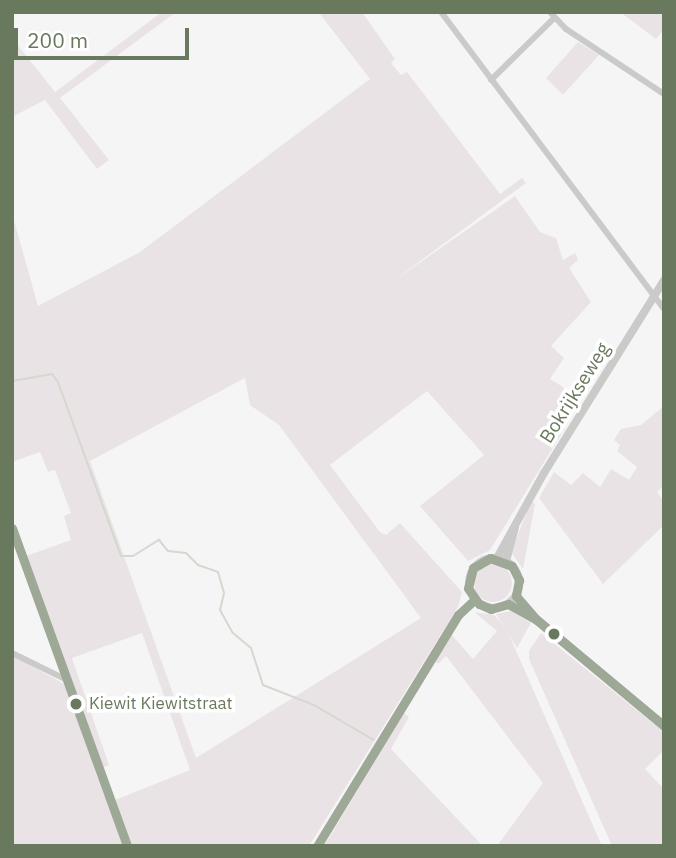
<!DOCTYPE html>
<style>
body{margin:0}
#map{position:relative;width:676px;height:858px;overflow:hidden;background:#f6f5f6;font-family:"IBM Plex Sans",sans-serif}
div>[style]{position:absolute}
.green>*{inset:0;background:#e9e3e5}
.round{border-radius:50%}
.stream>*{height:2px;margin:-1px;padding:0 1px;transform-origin:1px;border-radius:1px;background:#d5d8ce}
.minor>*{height:6px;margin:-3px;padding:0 3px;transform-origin:3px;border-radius:3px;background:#cacbc9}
.tertiary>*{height:8px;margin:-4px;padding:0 4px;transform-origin:4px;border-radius:4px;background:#cacbc9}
.tertiary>.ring{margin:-4px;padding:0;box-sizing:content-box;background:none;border:8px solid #cacbc9;border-radius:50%}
.bus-1>*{height:9px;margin:-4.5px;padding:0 4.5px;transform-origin:4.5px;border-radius:4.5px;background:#9ea896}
.dots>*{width:19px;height:19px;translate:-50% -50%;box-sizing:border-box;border:4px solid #fff;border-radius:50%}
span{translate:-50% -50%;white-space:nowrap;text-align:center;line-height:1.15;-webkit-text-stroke:7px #fff;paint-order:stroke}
.bus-label{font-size:17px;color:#69795e}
.left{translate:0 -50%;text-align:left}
.street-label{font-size:19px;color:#69795e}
.frame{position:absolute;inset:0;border:14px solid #69795e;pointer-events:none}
.scale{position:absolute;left:14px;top:28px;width:175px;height:32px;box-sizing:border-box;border:4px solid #69795e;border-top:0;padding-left:9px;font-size:21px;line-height:24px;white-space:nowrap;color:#69795e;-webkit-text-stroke:5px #fff;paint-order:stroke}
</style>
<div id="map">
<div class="green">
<i style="clip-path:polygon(162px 12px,176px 12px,60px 98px,109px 160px,97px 169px,45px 100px,12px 117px,12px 38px,55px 92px)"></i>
<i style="clip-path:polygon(evenodd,323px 12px,362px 12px,395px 59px,391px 63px,401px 75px,407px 72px,500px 194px,522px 178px,526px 183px,392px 282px,515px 196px,540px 232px,556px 238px,563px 260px,575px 253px,578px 260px,569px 268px,591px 302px,551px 346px,564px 358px,550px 379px,583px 399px,490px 550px,468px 561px,420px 506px,484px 455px,427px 391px,330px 465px,380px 532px,386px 535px,400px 523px,462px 592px,458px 607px,309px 846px,131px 846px,115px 800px,190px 770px,142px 633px,72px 658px,109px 765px,95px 771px,124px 846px,12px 846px,12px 655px,66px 685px,85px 738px,91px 735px,26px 556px,71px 540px,64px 516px,71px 513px,55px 470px,48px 472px,40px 452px,12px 462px,12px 213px,38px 306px,140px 252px,370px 79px,320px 14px,323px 12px,245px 378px,250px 405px,279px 425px,421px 618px,196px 758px,90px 461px,245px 378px)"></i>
<i style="clip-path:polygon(620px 12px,664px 12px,664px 29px,656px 39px)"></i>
<i style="clip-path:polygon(578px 42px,599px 55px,563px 95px,546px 78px)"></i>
<i style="clip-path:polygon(664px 406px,664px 486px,657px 492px,664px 502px,664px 525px,603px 584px,539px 498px,554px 472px,571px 485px,583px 473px,600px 487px,611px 469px,629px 480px,637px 467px,617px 451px,620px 445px,614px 440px,621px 429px,641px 425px)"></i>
<i style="clip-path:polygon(531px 501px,535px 504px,523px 569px,511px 552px)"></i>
<i class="round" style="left:474px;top:564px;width:38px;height:38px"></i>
<i style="clip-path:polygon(511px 611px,531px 623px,517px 648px,496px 614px)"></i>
<i style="clip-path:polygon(474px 612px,494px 615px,506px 628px,602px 846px,497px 846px,543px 783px,446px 656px,438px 664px,434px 661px,451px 634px,473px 659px,497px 631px)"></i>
<i style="clip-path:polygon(541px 633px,664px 732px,664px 750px,645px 769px,664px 789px,664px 846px,612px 846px,529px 659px,529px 651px)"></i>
<i style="clip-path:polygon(404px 713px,409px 717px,391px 749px,483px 846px,324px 846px)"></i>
</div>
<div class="stream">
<i style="left:12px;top:381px;width:41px;rotate:-9.9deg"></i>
<i style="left:52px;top:374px;width:10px;rotate:53deg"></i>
<i style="left:58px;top:382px;width:185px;rotate:70.1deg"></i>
<i style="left:121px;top:556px;width:12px"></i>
<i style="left:133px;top:556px;width:31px;rotate:-32deg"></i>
<i style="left:159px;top:540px;width:14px;rotate:51deg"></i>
<i style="left:168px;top:551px;width:18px;rotate:6deg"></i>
<i style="left:186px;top:553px;width:17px;rotate:45deg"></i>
<i style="left:198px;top:565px;width:21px;rotate:19deg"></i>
<i style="left:218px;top:572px;width:22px;rotate:74deg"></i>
<i style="left:224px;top:593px;width:17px;rotate:103deg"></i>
<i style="left:220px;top:610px;width:26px;rotate:61deg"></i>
<i style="left:233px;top:633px;width:23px;rotate:40deg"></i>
<i style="left:251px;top:648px;width:39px;rotate:72deg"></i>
<i style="left:263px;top:685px;width:55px;rotate:21.4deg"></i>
<i style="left:314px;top:705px;width:69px;rotate:30.3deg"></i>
</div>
<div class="minor">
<i style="left:441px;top:12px;width:371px;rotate:53.1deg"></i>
<i style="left:550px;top:12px;width:23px;rotate:47deg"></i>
<i style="left:566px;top:29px;width:118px;rotate:33.6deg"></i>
<i style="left:491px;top:80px;width:88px;rotate:-44.5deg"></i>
<i style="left:12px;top:527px;width:339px;rotate:70.2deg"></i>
<i style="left:12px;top:653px;width:61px;rotate:26.1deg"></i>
<i style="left:317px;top:846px;width:271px;rotate:-58.6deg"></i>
<i style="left:458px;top:615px;width:22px;rotate:-43deg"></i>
</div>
<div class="tertiary">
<i class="ring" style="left:469px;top:558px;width:42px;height:42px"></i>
<i style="left:497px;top:558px;width:97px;rotate:-61.1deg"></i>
<i style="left:544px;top:473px;width:227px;rotate:-58.1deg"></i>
<i style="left:506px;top:561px;width:35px;rotate:-75deg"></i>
<i style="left:516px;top:596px;width:32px;rotate:49deg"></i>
<i style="left:537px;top:620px;width:165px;rotate:39.8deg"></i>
<i style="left:508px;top:604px;width:25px;rotate:29deg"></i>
</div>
<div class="bus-1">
<i style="left:12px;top:528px;width:338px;rotate:70.1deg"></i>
<i style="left:490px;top:558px;width:23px;rotate:20deg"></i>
<i style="left:512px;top:566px;width:16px;rotate:63deg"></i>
<i style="left:519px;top:580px;width:16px;rotate:101deg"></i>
<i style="left:516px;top:596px;width:32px;rotate:49deg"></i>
<i style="left:537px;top:620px;width:33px;rotate:-151deg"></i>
<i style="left:508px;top:604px;width:18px;rotate:164deg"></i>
<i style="left:491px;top:609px;width:13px;rotate:-157deg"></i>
<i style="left:479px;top:604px;width:19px;rotate:-125deg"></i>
<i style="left:468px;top:588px;width:21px;rotate:-76deg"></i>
<i style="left:473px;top:568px;width:20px;rotate:-30deg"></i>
<i style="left:537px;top:620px;width:165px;rotate:39.8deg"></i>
<i style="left:537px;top:620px;width:165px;rotate:39.8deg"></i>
<i style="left:317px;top:846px;width:271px;rotate:-58.6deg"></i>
<i style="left:458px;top:615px;width:22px;rotate:-43deg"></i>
</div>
<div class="dots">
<i style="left:554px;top:634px;background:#69795e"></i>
<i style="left:76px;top:704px;background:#69795e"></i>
</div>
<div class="bus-label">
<span class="left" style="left:89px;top:704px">Kiewit Kiewitstraat</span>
</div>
<div class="street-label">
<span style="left:575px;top:393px;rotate:-58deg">Bokrijkseweg</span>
</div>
<div class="frame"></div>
<div class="scale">200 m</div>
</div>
